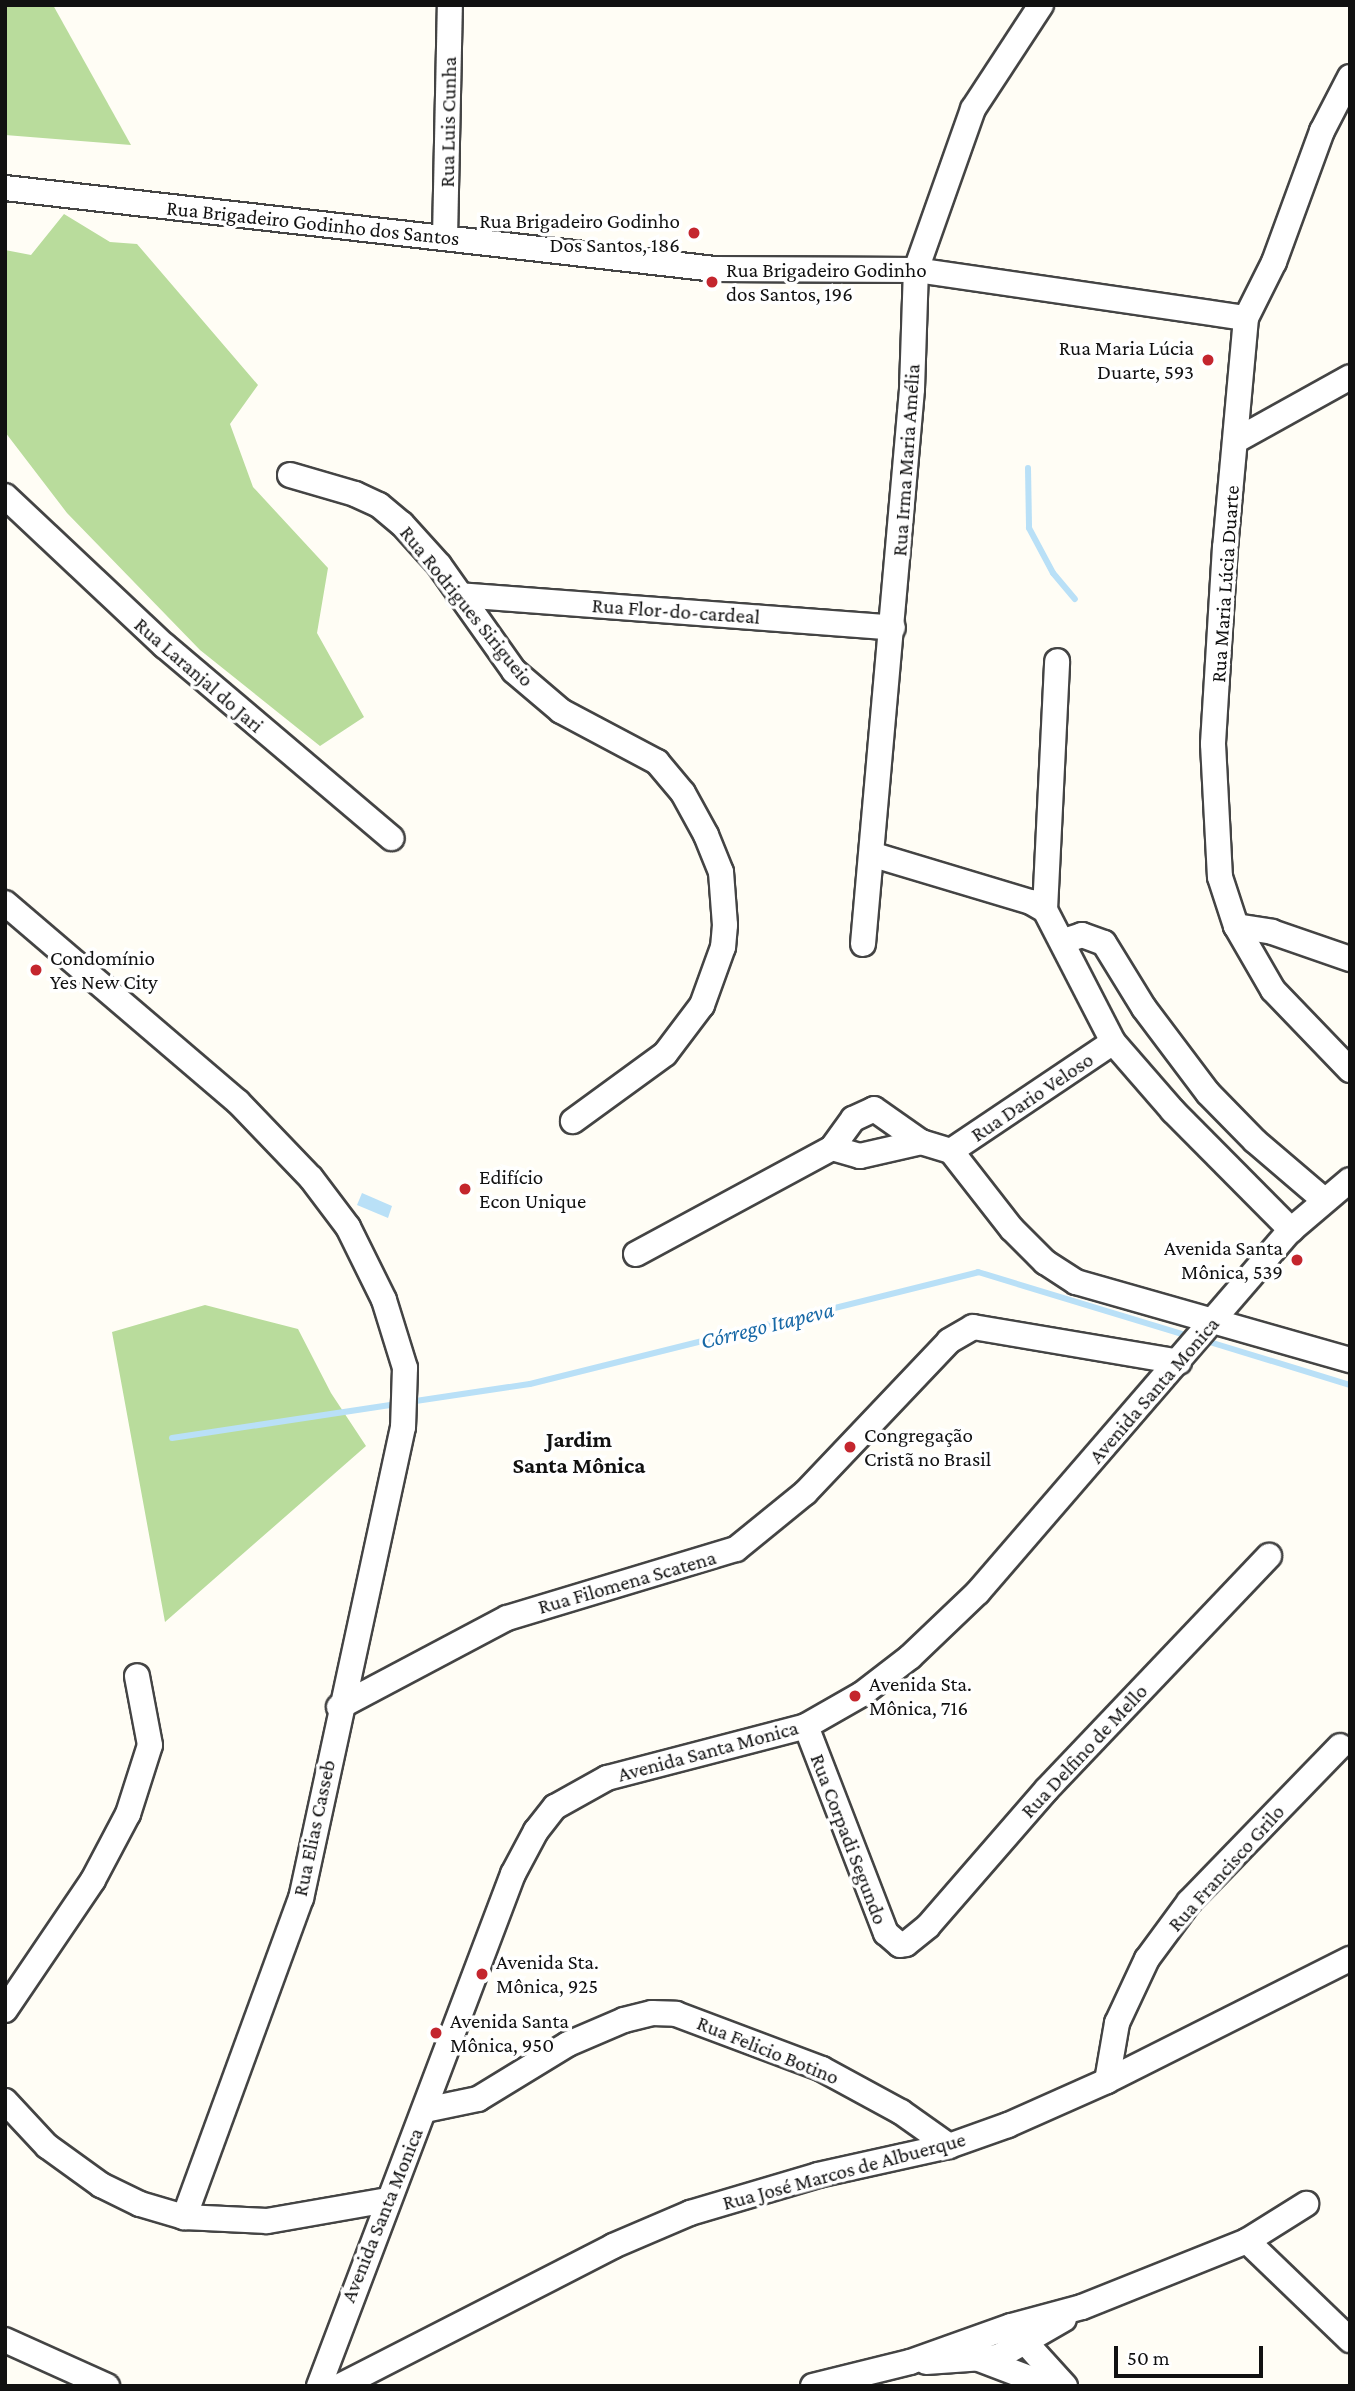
<!DOCTYPE html>
<meta charset="utf-8">
<style>
body{margin:0}
#map{position:relative;width:1355px;height:2391px;overflow:hidden;background:#fffdf5;font-family:"Crimson Pro",serif}
div>[style]{position:absolute}
.forest>*{inset:0;background:#b9dc9c}
.water>*{inset:0;background:#b9e0f7}
.stream>*{height:6px;margin:-3px;padding:0 3px;transform-origin:3px;border-radius:3px;background:#b9e0f7}
.roads{filter:drop-shadow(2px 0 #444) drop-shadow(-2px 0 #444) drop-shadow(0 2px #444) drop-shadow(0 -2px #444)}
.minor>*{height:24px;margin:-12px;padding:0 12px;transform-origin:12px;border-radius:12px;background:#fff}
.dots>*{width:19px;height:19px;translate:-50% -50%;box-sizing:border-box;border:4px solid #fff;border-radius:50%}
span{translate:-50% -50%;white-space:nowrap;text-align:center;line-height:1.15;-webkit-text-stroke:7px #fff;paint-order:stroke}
.street-label{font-size:21px;color:#111}
.poi-label{font-size:21px;color:#111}
.right{translate:-100% -50%;text-align:right}
.left{translate:0 -50%;text-align:left}
.water-label{font-size:23px;color:#1768a6;font-style:italic}
.neighbourhood-label{font-size:23px;color:#111;font-weight:700}
.frame{position:absolute;inset:0;border:7px solid #111;pointer-events:none}
.scale{position:absolute;left:1114px;top:2346px;width:149px;height:32px;box-sizing:border-box;border:4px solid #111;border-top:0;padding-left:9px;font-size:21px;line-height:24px;white-space:nowrap;color:#111;-webkit-text-stroke:5px #fff;paint-order:stroke}
</style>
<div id="map">
<div class="forest">
<i style="clip-path:polygon(5px 5px,53px 5px,131px 145px,5px 135px)"></i>
<i style="clip-path:polygon(64px 214px,110px 242px,137px 244px,258px 385px,230px 424px,253px 487px,328px 568px,317px 633px,364px 717px,320px 746px,200px 650px,67px 513px,5px 432px,5px 250px,31px 255px)"></i>
<i style="clip-path:polygon(205px 1305px,298px 1329px,331px 1393px,366px 1446px,165px 1622px,112px 1332px)"></i>
</div>
<div class="water">
<i style="clip-path:polygon(362px 1193px,392px 1206px,388px 1218px,357px 1205px)"></i>
</div>
<div class="stream">
<i style="left:1028px;top:468px;width:60px;rotate:89deg"></i>
<i style="left:1029px;top:528px;width:51px;rotate:61.9deg"></i>
<i style="left:1053px;top:573px;width:34px;rotate:50deg"></i>
<i style="left:1203px;top:1340px;width:154px;rotate:17deg"></i>
<i style="left:409px;top:1402px;width:122px;rotate:-8.5deg"></i>
<i style="left:530px;top:1384px;width:462px;rotate:-14deg"></i>
<i style="left:978px;top:1272px;width:224px;rotate:16.9deg"></i>
<i style="left:172px;top:1438px;width:229px;rotate:-8.6deg"></i>
</div>
<div class="roads">
<div class="minor">
<i style="left:1350px;top:77px;width:61px;rotate:117.4deg"></i>
<i style="left:1322px;top:131px;width:140px;rotate:110.1deg"></i>
<i style="left:1274px;top:262px;width:63px;rotate:116.6deg"></i>
<i style="left:1246px;top:318px;width:230px;rotate:95.2deg"></i>
<i style="left:1225px;top:547px;width:197px;rotate:93.5deg"></i>
<i style="left:1213px;top:744px;width:133px;rotate:87deg"></i>
<i style="left:1220px;top:877px;width:52px;rotate:71.9deg"></i>
<i style="left:1236px;top:926px;width:74px;rotate:60deg"></i>
<i style="left:1273px;top:990px;width:111px;rotate:46.1deg"></i>
<i style="left:5px;top:188px;width:715px;rotate:6.51deg"></i>
<i style="left:715px;top:269px;width:201px;rotate:0.3deg"></i>
<i style="left:916px;top:270px;width:333px;rotate:8.3deg"></i>
<i style="left:445px;top:238px;width:233px;rotate:-88.8deg"></i>
<i style="left:1237px;top:440px;width:129px;rotate:-29.1deg"></i>
<i style="left:290px;top:475px;width:68px;rotate:16.3deg"></i>
<i style="left:355px;top:494px;width:26px;rotate:25deg"></i>
<i style="left:379px;top:505px;width:30px;rotate:40deg"></i>
<i style="left:402px;top:524px;width:55px;rotate:47.9deg"></i>
<i style="left:439px;top:565px;width:130px;rotate:54.7deg"></i>
<i style="left:514px;top:671px;width:62px;rotate:40.4deg"></i>
<i style="left:561px;top:711px;width:109px;rotate:28deg"></i>
<i style="left:657px;top:762px;width:40px;rotate:50deg"></i>
<i style="left:683px;top:793px;width:48px;rotate:61.3deg"></i>
<i style="left:706px;top:835px;width:40px;rotate:68deg"></i>
<i style="left:721px;top:872px;width:53px;rotate:85.7deg"></i>
<i style="left:725px;top:925px;width:22px;rotate:95deg"></i>
<i style="left:723px;top:947px;width:62px;rotate:109.9deg"></i>
<i style="left:702px;top:1005px;width:61px;rotate:127.1deg"></i>
<i style="left:665px;top:1054px;width:114px;rotate:143.9deg"></i>
<i style="left:5px;top:496px;width:219px;rotate:43.2deg"></i>
<i style="left:165px;top:646px;width:297px;rotate:40.3deg"></i>
<i style="left:459px;top:595px;width:435px;rotate:4.3deg"></i>
<i style="left:874px;top:855px;width:164px;rotate:16.7deg"></i>
<i style="left:1031px;top:902px;width:16px;rotate:30deg"></i>
<i style="left:1045px;top:910px;width:148px;rotate:62.7deg"></i>
<i style="left:1113px;top:1042px;width:91px;rotate:49deg"></i>
<i style="left:1173px;top:1111px;width:168px;rotate:45.2deg"></i>
<i style="left:5px;top:903px;width:306px;rotate:40.5deg"></i>
<i style="left:238px;top:1102px;width:105px;rotate:46.2deg"></i>
<i style="left:311px;top:1178px;width:61px;rotate:52.9deg"></i>
<i style="left:348px;top:1227px;width:81px;rotate:63.7deg"></i>
<i style="left:384px;top:1300px;width:71px;rotate:72.8deg"></i>
<i style="left:405px;top:1368px;width:59px;rotate:91.9deg"></i>
<i style="left:403px;top:1427px;width:482px;rotate:102.2deg"></i>
<i style="left:301px;top:1898px;width:340px;rotate:110.1deg"></i>
<i style="left:1045px;top:910px;width:249px;rotate:-87.2deg"></i>
<i style="left:1236px;top:926px;width:36px;rotate:9deg"></i>
<i style="left:1272px;top:932px;width:83px;rotate:19.1deg"></i>
<i style="left:1064px;top:941px;width:19px;rotate:-18deg"></i>
<i style="left:1082px;top:935px;width:23px;rotate:20deg"></i>
<i style="left:1104px;top:943px;width:76px;rotate:58.4deg"></i>
<i style="left:1144px;top:1008px;width:106px;rotate:53deg"></i>
<i style="left:1208px;top:1093px;width:67px;rotate:45.6deg"></i>
<i style="left:1255px;top:1141px;width:91px;rotate:40.5deg"></i>
<i style="left:863px;top:944px;width:557px;rotate:-84.95deg"></i>
<i style="left:912px;top:389px;width:119px;rotate:-88.1deg"></i>
<i style="left:916px;top:270px;width:171px;rotate:-70.5deg"></i>
<i style="left:973px;top:109px;width:124px;rotate:-56.8deg"></i>
<i style="left:832px;top:1148px;width:29px;rotate:16deg"></i>
<i style="left:860px;top:1156px;width:63px;rotate:-12.9deg"></i>
<i style="left:951px;top:1151px;width:195px;rotate:-33.9deg"></i>
<i style="left:636px;top:1254px;width:223px;rotate:-28.4deg"></i>
<i style="left:832px;top:1148px;width:36px;rotate:-54deg"></i>
<i style="left:853px;top:1119px;width:23px;rotate:-25deg"></i>
<i style="left:874px;top:1109px;width:57px;rotate:35.1deg"></i>
<i style="left:921px;top:1142px;width:31px;rotate:17deg"></i>
<i style="left:951px;top:1151px;width:99px;rotate:52deg"></i>
<i style="left:1012px;top:1229px;width:47px;rotate:45deg"></i>
<i style="left:1045px;top:1262px;width:37px;rotate:33deg"></i>
<i style="left:1076px;top:1282px;width:285px;rotate:15.9deg"></i>
<i style="left:339px;top:1707px;width:190px;rotate:-27.9deg"></i>
<i style="left:507px;top:1618px;width:239px;rotate:-16.8deg"></i>
<i style="left:736px;top:1549px;width:89px;rotate:-39.1deg"></i>
<i style="left:805px;top:1493px;width:209px;rotate:-46.5deg"></i>
<i style="left:949px;top:1341px;width:28px;rotate:-30deg"></i>
<i style="left:973px;top:1327px;width:209px;rotate:9.6deg"></i>
<i style="left:806px;top:1726px;width:222px;rotate:68.9deg"></i>
<i style="left:886px;top:1933px;width:18px;rotate:41deg"></i>
<i style="left:900px;top:1945px;width:6px;rotate:-9deg"></i>
<i style="left:906px;top:1944px;width:28px;rotate:-39deg"></i>
<i style="left:928px;top:1926px;width:181px;rotate:-49deg"></i>
<i style="left:1047px;top:1789px;width:322px;rotate:-46.4deg"></i>
<i style="left:5px;top:2010px;width:157px;rotate:-55.9deg"></i>
<i style="left:93px;top:1880px;width:75px;rotate:-62.1deg"></i>
<i style="left:128px;top:1814px;width:72px;rotate:-72.3deg"></i>
<i style="left:150px;top:1745px;width:70px;rotate:-100.7deg"></i>
<i style="left:1107px;top:2081px;width:59px;rotate:-80.2deg"></i>
<i style="left:1117px;top:2023px;width:71px;rotate:-64.9deg"></i>
<i style="left:1147px;top:1959px;width:71px;rotate:-53.6deg"></i>
<i style="left:1189px;top:1902px;width:217px;rotate:-45.9deg"></i>
<i style="left:5px;top:2101px;width:62px;rotate:47deg"></i>
<i style="left:47px;top:2146px;width:67px;rotate:35.8deg"></i>
<i style="left:101px;top:2185px;width:43px;rotate:26deg"></i>
<i style="left:140px;top:2204px;width:46px;rotate:16.5deg"></i>
<i style="left:184px;top:2217px;width:83px;rotate:2.8deg"></i>
<i style="left:267px;top:2221px;width:122px;rotate:-9.9deg"></i>
<i style="left:425px;top:2110px;width:54px;rotate:-11.7deg"></i>
<i style="left:478px;top:2099px;width:105px;rotate:-31.4deg"></i>
<i style="left:568px;top:2044px;width:61px;rotate:-23.2deg"></i>
<i style="left:624px;top:2020px;width:29px;rotate:-14deg"></i>
<i style="left:652px;top:2013px;width:24px;rotate:2deg"></i>
<i style="left:676px;top:2014px;width:156px;rotate:20.6deg"></i>
<i style="left:822px;top:2069px;width:90px;rotate:28.6deg"></i>
<i style="left:901px;top:2112px;width:59px;rotate:35.3deg"></i>
<i style="left:1247px;top:2241px;width:143px;rotate:43.9deg"></i>
<i style="left:1016px;top:2332px;width:73px;rotate:47.8deg"></i>
<i style="left:5px;top:2340px;width:112px;rotate:24.3deg"></i>
<i style="left:979px;top:2359px;width:76px;rotate:20.8deg"></i>
<i style="left:926px;top:2362px;width:72px;rotate:-4deg"></i>
<i style="left:998px;top:2357px;width:76px;rotate:-29.9deg"></i>
<i style="left:319px;top:2386px;width:548px;rotate:-69.25deg"></i>
<i style="left:513px;top:1874px;width:49px;rotate:-61.9deg"></i>
<i style="left:536px;top:1831px;width:31px;rotate:-52deg"></i>
<i style="left:555px;top:1807px;width:60px;rotate:-29.1deg"></i>
<i style="left:607px;top:1778px;width:206px;rotate:-14.6deg"></i>
<i style="left:806px;top:1726px;width:64px;rotate:-29.7deg"></i>
<i style="left:862px;top:1694px;width:61px;rotate:-37.6deg"></i>
<i style="left:910px;top:1657px;width:94px;rotate:-43.7deg"></i>
<i style="left:978px;top:1592px;width:479px;rotate:-49.2deg"></i>
<i style="left:1291px;top:1230px;width:77px;rotate:-40.3deg"></i>
<i style="left:340px;top:2386px;width:307px;rotate:-27.1deg"></i>
<i style="left:613px;top:2246px;width:84px;rotate:-23.2deg"></i>
<i style="left:690px;top:2213px;width:134px;rotate:-16.5deg"></i>
<i style="left:818px;top:2175px;width:134px;rotate:-12.5deg"></i>
<i style="left:949px;top:2146px;width:63px;rotate:-19.6deg"></i>
<i style="left:1008px;top:2125px;width:108px;rotate:-24deg"></i>
<i style="left:1107px;top:2081px;width:272px;rotate:-26.7deg"></i>
<i style="left:813px;top:2386px;width:100px;rotate:-13.9deg"></i>
<i style="left:910px;top:2362px;width:107px;rotate:-19.6deg"></i>
<i style="left:1011px;top:2326px;width:73px;rotate:-15deg"></i>
<i style="left:1082px;top:2307px;width:178px;rotate:-21.8deg"></i>
<i style="left:1247px;top:2241px;width:70px;rotate:-32.1deg"></i>
</div>
</div>
<div class="dots">
<i style="left:694px;top:233px;background:#c4262e"></i>
<i style="left:712px;top:282px;background:#c4262e"></i>
<i style="left:1208px;top:360px;background:#c4262e"></i>
<i style="left:36px;top:970px;background:#c4262e"></i>
<i style="left:465px;top:1189px;background:#c4262e"></i>
<i style="left:1297px;top:1260px;background:#c4262e"></i>
<i style="left:850px;top:1447px;background:#c4262e"></i>
<i style="left:855px;top:1696px;background:#c4262e"></i>
<i style="left:482px;top:1974px;background:#c4262e"></i>
<i style="left:436px;top:2033px;background:#c4262e"></i>
</div>
<div class="street-label">
<span style="left:448px;top:122px;rotate:-89deg">Rua Luis Cunha</span>
<span style="left:313px;top:223px;rotate:6deg">Rua Brigadeiro Godinho dos Santos</span>
<span style="left:906px;top:460px;rotate:-86deg">Rua Irma Maria Amélia</span>
<span style="left:1225px;top:584px;rotate:-86deg">Rua Maria Lúcia Duarte</span>
<span style="left:467px;top:606px;rotate:51deg">Rua Rodrigues Sirigueio</span>
<span style="left:676px;top:611px;rotate:4deg">Rua Flor-do-cardeal</span>
<span style="left:199px;top:675px;rotate:41deg">Rua Laranjal do Jari</span>
<span style="left:1032px;top:1097px;rotate:-34deg">Rua Dario Veloso</span>
<span style="left:1154px;top:1390px;rotate:-49deg">Avenida Santa Monica</span>
<span style="left:627px;top:1582px;rotate:-16deg">Rua Filomena Scatena</span>
<span style="left:708px;top:1751px;rotate:-15deg">Avenida Santa Monica</span>
<span style="left:1084px;top:1751px;rotate:-47deg">Rua Delfino de Mello</span>
<span style="left:314px;top:1828px;rotate:-78deg">Rua Elias Casseb</span>
<span style="left:849px;top:1839px;rotate:69deg">Rua Corpadi Segundo</span>
<span style="left:1226px;top:1868px;rotate:-48deg">Rua Francisco Grilo</span>
<span style="left:768px;top:2050px;rotate:22deg">Rua Felicio Botino</span>
<span style="left:844px;top:2171px;rotate:-15deg">Rua José Marcos de Albuerque</span>
<span style="left:382px;top:2215px;rotate:-68deg">Avenida Santa Monica</span>
</div>
<div class="poi-label">
<span class="right" style="left:680px;top:233px">Rua Brigadeiro Godinho<br>Dos Santos, 186</span>
<span class="left" style="left:726px;top:282px">Rua Brigadeiro Godinho<br>dos Santos, 196</span>
<span class="right" style="left:1194px;top:360px">Rua Maria Lúcia<br>Duarte, 593</span>
<span class="left" style="left:50px;top:970px">Condomínio<br>Yes New City</span>
<span class="left" style="left:479px;top:1189px">Edifício<br>Econ Unique</span>
<span class="right" style="left:1283px;top:1260px">Avenida Santa<br>Mônica, 539</span>
<span class="left" style="left:864px;top:1447px">Congregação<br>Cristã no Brasil</span>
<span class="left" style="left:869px;top:1696px">Avenida Sta.<br>Mônica, 716</span>
<span class="left" style="left:496px;top:1974px">Avenida Sta.<br>Mônica, 925</span>
<span class="left" style="left:450px;top:2033px">Avenida Santa<br>Mônica, 950</span>
</div>
<div class="water-label">
<span style="left:767px;top:1325px;rotate:-14deg">Córrego Itapeva</span>
</div>
<div class="neighbourhood-label">
<span style="left:579px;top:1452px">Jardim<br>Santa Mônica</span>
</div>
<div class="frame"></div>
<div class="scale">50 m</div>
</div>
